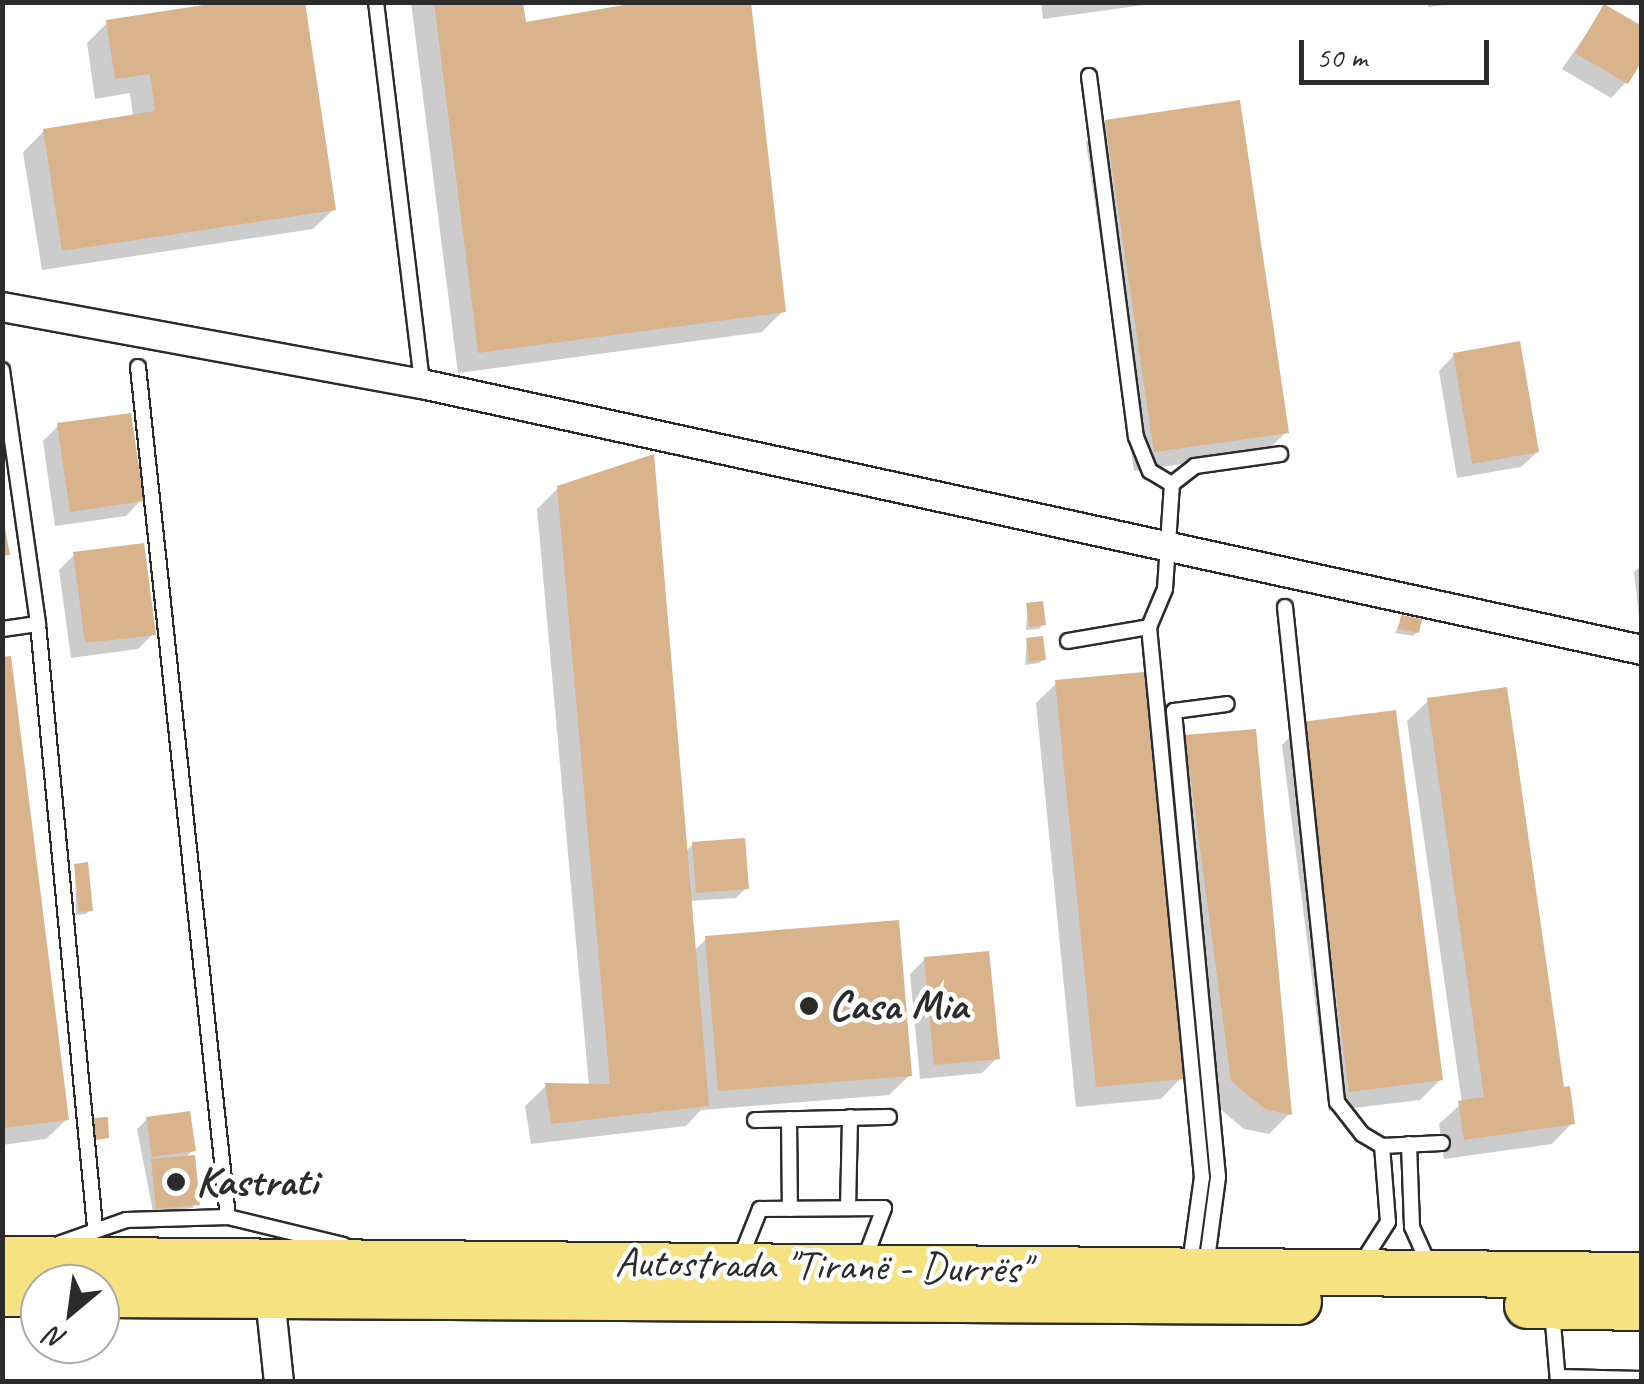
<!DOCTYPE html>
<meta charset="utf-8">
<style>
body{margin:0}
#map{position:relative;width:1644px;height:1384px;overflow:hidden;background:#fff;font-family:Caveat,sans-serif}
div>[style]{position:absolute}
.shadow>*{inset:0;background:#0003}
.building>*{inset:0;background:#d9b38b}
.roads{filter:drop-shadow(2px 0 #2b2b2b) drop-shadow(-2px 0 #2b2b2b) drop-shadow(0 2px #2b2b2b) drop-shadow(0 -2px #2b2b2b)}
.service>*{height:14px;margin:-7px;padding:0 7px;transform-origin:7px;border-radius:7px;background:#fff}
.minor>*{height:28px;margin:-14px;padding:0 14px;transform-origin:14px;border-radius:14px;background:#fff}
.trunk>*{height:45px;margin:-22.5px;padding:0 22.5px;transform-origin:22.5px;border-radius:22.5px;background:#f7e281}
.dots>*{width:28px;height:28px;translate:-50% -50%;box-sizing:border-box;border:5px solid #fff;border-radius:50%}
span{translate:-50% -50%;white-space:nowrap;text-align:center;line-height:1.15;-webkit-text-stroke:9px #fff;paint-order:stroke}
.poi-label{font-size:42px;color:#2b2b2b;font-weight:700}
.left{translate:0 -50%;text-align:left}
.street-label{font-size:42px;color:#2b2b2b}
.frame{position:absolute;inset:0;border:5px solid #2b2b2b;pointer-events:none}
.north{position:absolute;left:20px;top:1264px;width:100px;height:100px;box-sizing:border-box;background:#fff;border:2px solid #aaa;border-radius:50%;rotate:209deg;font-size:28px;font-weight:700;line-height:40px;text-align:center;color:#2b2b2b}
.north::after{content:'';display:block;margin:auto;width:35px;height:45px;background:#2b2b2b;clip-path:polygon(50% 0,100% 100%,50% 72%,0 100%)}
.scale{position:absolute;left:1299px;top:40px;width:190px;height:45px;box-sizing:border-box;border:5px solid #2b2b2b;border-top:0;padding-left:12px;font-size:30px;line-height:35px;white-space:nowrap;color:#2b2b2b;-webkit-text-stroke:8px #fff;paint-order:stroke}
</style>
<div id="map">
<div class="shadow">
<i style="clip-path:polygon(411px 2px,521px 2px,524px 25px,783px 311px,762px 332px,458px 373px)"></i>
<i style="clip-path:polygon(1041px 2px,1165px 2px,1043px 19px)"></i>
<i style="clip-path:polygon(1428px 2px,1471px 2px,1428px 7px)"></i>
<i style="clip-path:polygon(1605px 7px,1626px 82px,1611px 98px,1562px 69px)"></i>
<i style="clip-path:polygon(108px 22px,334px 209px,313px 229px,42px 270px,23px 152px,44px 131px,133px 117px,130px 93px,95px 99px,87px 43px)"></i>
<i style="clip-path:polygon(1106px 122px,1286px 432px,1266px 452px,1134px 471px,1086px 142px)"></i>
<i style="clip-path:polygon(1454px 355px,1537px 452px,1521px 467px,1457px 478px,1439px 371px)"></i>
<i style="clip-path:polygon(59px 425px,141px 500px,126px 516px,55px 526px,43px 441px)"></i>
<i style="clip-path:polygon(558px 488px,685px 852px,693px 844px,746px 888px,736px 898px,689px 901px,694px 951px,707px 938px,910px 1075px,889px 1095px,701px 1110px,686px 1126px,531px 1144px,525px 1106px,546px 1086px,589px 1086px,537px 509px)"></i>
<i style="clip-path:polygon(74px 555px,153px 634px,138px 649px,71px 658px,59px 570px)"></i>
<i style="clip-path:polygon(1642px 565px,1642px 636px,1641px 636px,1634px 572px)"></i>
<i style="clip-path:polygon(1028px 605px,1043px 624px,1039px 629px,1026px 630px)"></i>
<i style="clip-path:polygon(1402px 618px,1417px 632px,1413px 636px,1395px 633px)"></i>
<i style="clip-path:polygon(1027px 641px,1044px 659px,1039px 663px,1025px 665px)"></i>
<i style="clip-path:polygon(2px 659px,67px 1119px,46px 1139px,2px 1145px)"></i>
<i style="clip-path:polygon(1057px 683px,1181px 1078px,1161px 1099px,1076px 1107px,1036px 703px)"></i>
<i style="clip-path:polygon(1428px 701px,1572px 1123px,1552px 1144px,1444px 1159px,1439px 1124px,1462px 1103px,1407px 721px)"></i>
<i style="clip-path:polygon(1303px 724px,1441px 1079px,1420px 1100px,1329px 1111px,1282px 745px)"></i>
<i style="clip-path:polygon(1186px 738px,1289px 1114px,1269px 1134px,1244px 1129px,1212px 1102px,1166px 758px)"></i>
<i style="clip-path:polygon(75px 866px,90px 910px,86px 914px,76px 915px)"></i>
<i style="clip-path:polygon(925px 959px,997px 1058px,982px 1073px,920px 1079px,910px 974px)"></i>
<i style="clip-path:polygon(147px 1119px,193px 1150px,185px 1158px,193px 1208px,153px 1212px,137px 1129px)"></i>
</div>
<div class="building">
<i style="clip-path:polygon(223px 2px,305px 2px,336px 210px,62px 251px,43px 129px,155px 111px,150px 74px,115px 79px,106px 20px)"></i>
<i style="clip-path:polygon(434px 2px,523px 2px,526px 22px,641px 2px,751px 2px,786px 312px,478px 353px)"></i>
<i style="clip-path:polygon(1604px 4px,1642px 26px,1642px 61px,1628px 84px,1575px 53px)"></i>
<i style="clip-path:polygon(1240px 100px,1289px 433px,1154px 452px,1105px 120px)"></i>
<i style="clip-path:polygon(1520px 341px,1539px 452px,1472px 464px,1453px 353px)"></i>
<i style="clip-path:polygon(131px 413px,144px 501px,70px 512px,57px 423px)"></i>
<i style="clip-path:polygon(654px 454px,709px 1106px,551px 1124px,545px 1083px,610px 1084px,557px 486px)"></i>
<i style="clip-path:polygon(2px 512px,10px 555px,2px 556px)"></i>
<i style="clip-path:polygon(144px 543px,156px 635px,85px 643px,73px 552px)"></i>
<i style="clip-path:polygon(1043px 601px,1046px 625px,1029px 627px,1026px 603px)"></i>
<i style="clip-path:polygon(1401px 615px,1422px 619px,1419px 633px,1398px 629px)"></i>
<i style="clip-path:polygon(1043px 636px,1046px 660px,1029px 662px,1026px 638px)"></i>
<i style="clip-path:polygon(11px 656px,69px 1120px,2px 1128px,2px 657px)"></i>
<i style="clip-path:polygon(1144px 672px,1184px 1079px,1096px 1087px,1055px 680px)"></i>
<i style="clip-path:polygon(1507px 687px,1564px 1087px,1570px 1086px,1575px 1124px,1464px 1140px,1458px 1101px,1484px 1097px,1427px 698px)"></i>
<i style="clip-path:polygon(1396px 710px,1443px 1080px,1349px 1092px,1301px 722px)"></i>
<i style="clip-path:polygon(1256px 729px,1292px 1115px,1265px 1109px,1231px 1081px,1185px 735px)"></i>
<i style="clip-path:polygon(745px 838px,749px 889px,696px 893px,692px 842px)"></i>
<i style="clip-path:polygon(88px 862px,93px 911px,79px 912px,74px 864px)"></i>
<i style="clip-path:polygon(899px 920px,912px 1076px,718px 1091px,705px 936px)"></i>
<i style="clip-path:polygon(989px 951px,1000px 1059px,934px 1065px,924px 957px)"></i>
<i style="clip-path:polygon(190px 1111px,196px 1151px,152px 1157px,146px 1117px)"></i>
<i style="clip-path:polygon(108px 1117px,109px 1138px,95px 1140px,93px 1118px)"></i>
<i style="clip-path:polygon(195px 1155px,200px 1205px,156px 1209px,151px 1159px)"></i>
</div>
<div class="roads">
<div class="service">
<i style="left:376px;top:2px;width:385px;rotate:83.1deg"></i>
<i style="left:1089px;top:76px;width:364px;rotate:82.6deg"></i>
<i style="left:1136px;top:437px;width:37px;rotate:68deg"></i>
<i style="left:1150px;top:471px;width:26px;rotate:31deg"></i>
<i style="left:138px;top:367px;width:855px;rotate:83.96deg"></i>
<i style="left:2px;top:370px;width:257px;rotate:81.9deg"></i>
<i style="left:38px;top:624px;width:606px;rotate:84.6deg"></i>
<i style="left:1285px;top:607px;width:498px;rotate:84deg"></i>
<i style="left:1337px;top:1102px;width:41px;rotate:52deg"></i>
<i style="left:1362px;top:1134px;width:23px;rotate:31deg"></i>
<i style="left:1382px;top:1146px;width:60px;rotate:-2.9deg"></i>
<i style="left:1149px;top:627px;width:41px;rotate:-67.2deg"></i>
<i style="left:1165px;top:589px;width:105px;rotate:-86.2deg"></i>
<i style="left:1172px;top:484px;width:29px;rotate:-38deg"></i>
<i style="left:1195px;top:466px;width:86px;rotate:-8deg"></i>
<i style="left:2px;top:629px;width:36px;rotate:-8deg"></i>
<i style="left:1068px;top:641px;width:82px;rotate:-9.8deg"></i>
<i style="left:1149px;top:627px;width:553px;rotate:84.5deg"></i>
<i style="left:1202px;top:1177px;width:87px;rotate:97.9deg"></i>
<i style="left:789px;top:1119px;width:90px;rotate:89.4deg"></i>
<i style="left:755px;top:1120px;width:134px;rotate:-1.3deg"></i>
<i style="left:1409px;top:1144px;width:83px;rotate:87.9deg"></i>
<i style="left:1412px;top:1227px;width:44px;rotate:65.8deg"></i>
<i style="left:848px;top:1208px;width:91px;rotate:-88.7deg"></i>
<i style="left:58px;top:1244px;width:72px;rotate:-19.4deg"></i>
<i style="left:126px;top:1220px;width:102px;rotate:-1.7deg"></i>
<i style="left:228px;top:1217px;width:119px;rotate:13.6deg"></i>
<i style="left:740px;top:1259px;width:54px;rotate:-68.2deg"></i>
<i style="left:760px;top:1209px;width:124px;rotate:-0.5deg"></i>
<i style="left:884px;top:1208px;width:57px;rotate:110.7deg"></i>
<i style="left:1363px;top:1261px;width:46px;rotate:-57.3deg"></i>
<i style="left:1388px;top:1222px;width:76px;rotate:-94.5deg"></i>
<i style="left:1206px;top:1267px;width:91px;rotate:-82.4deg"></i>
<i style="left:1218px;top:1177px;width:468px;rotate:-95.4deg"></i>
<i style="left:1174px;top:711px;width:53px;rotate:-7.5deg"></i>
<i style="left:1552px;top:1311px;width:71px;rotate:85.2deg"></i>
<i style="left:1558px;top:1377px;width:84px;rotate:1.4deg"></i>
</div>
<div class="minor">
<i style="left:2px;top:307px;width:427px;rotate:10.4deg"></i>
<i style="left:422px;top:384px;width:1249px;rotate:12.3deg"></i>
<i style="left:270px;top:1297px;width:85px;rotate:84deg"></i>
</div>
<div class="trunk">
<i style="left:2px;top:1259px;width:1640px;rotate:0.56deg"></i>
<i style="left:2px;top:1293px;width:38px"></i>
<i style="left:100px;top:1294px;width:1198px;rotate:0.33deg"></i>
<i style="left:1527px;top:1305px;width:115px;rotate:1deg"></i>
</div>
</div>
<div class="dots">
<i style="left:809px;top:1006px;background:#2b2b2b"></i>
<i style="left:176px;top:1182px;background:#2b2b2b"></i>
</div>
<div class="poi-label">
<span class="left" style="left:829px;top:1006px">Casa Mia</span>
<span class="left" style="left:196px;top:1182px">Kastrati</span>
</div>
<div class="street-label">
<span style="left:822px;top:1266px;rotate:1deg">Autostrada "Tiranë - Durrës"</span>
</div>
<div class="frame"></div>
<div class="north">N</div>
<div class="scale">50 m</div>
</div>
